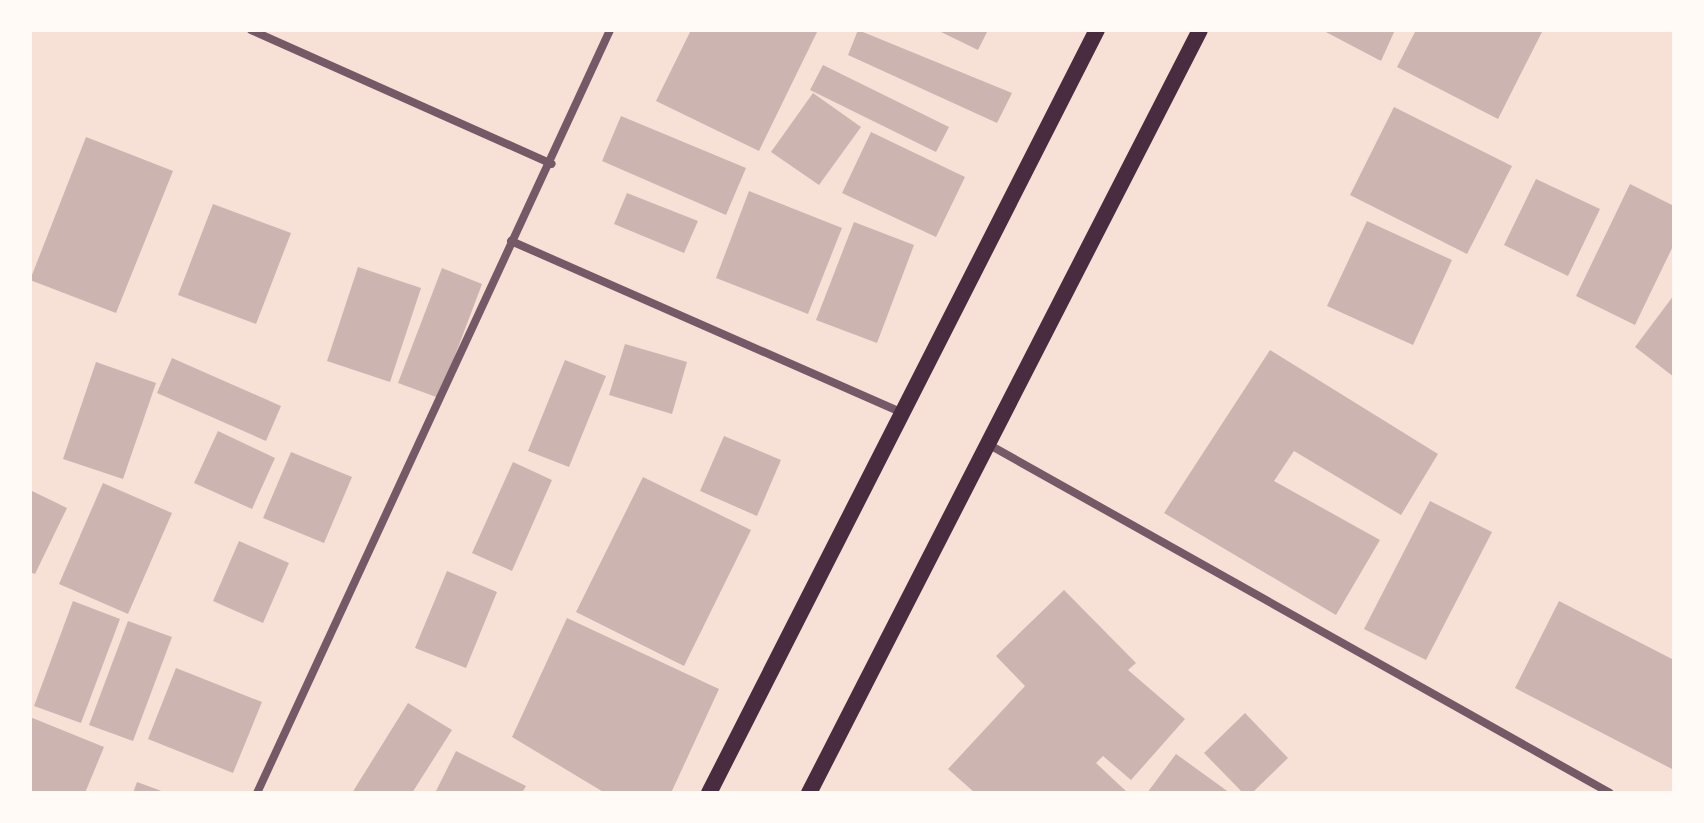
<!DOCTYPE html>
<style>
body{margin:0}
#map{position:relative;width:1704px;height:823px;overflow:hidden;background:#f7e1d7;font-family:"Work Sans",sans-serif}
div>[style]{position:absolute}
.building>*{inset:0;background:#ccb4b1}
.minor>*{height:8px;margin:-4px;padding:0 4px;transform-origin:4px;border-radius:4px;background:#755966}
.secondary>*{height:16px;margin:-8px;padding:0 8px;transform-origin:8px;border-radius:8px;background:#4a2c40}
span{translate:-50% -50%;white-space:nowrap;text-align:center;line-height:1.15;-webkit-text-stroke:8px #fffaf5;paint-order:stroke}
.frame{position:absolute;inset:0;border:32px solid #fffaf5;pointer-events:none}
</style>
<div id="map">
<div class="building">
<i style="clip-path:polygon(691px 30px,818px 30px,759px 151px,656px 101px)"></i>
<i style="clip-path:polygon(858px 30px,1012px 93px,997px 123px,848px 55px)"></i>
<i style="clip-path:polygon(937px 30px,988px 30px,978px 50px)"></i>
<i style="clip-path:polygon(1322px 30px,1395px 30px,1381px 61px)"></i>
<i style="clip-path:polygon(1416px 30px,1543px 30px,1498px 119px,1397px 67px)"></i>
<i style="clip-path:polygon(823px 65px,949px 127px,936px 152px,810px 90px)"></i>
<i style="clip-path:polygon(813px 93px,861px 127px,819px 185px,771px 152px)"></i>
<i style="clip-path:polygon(1394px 107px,1512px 166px,1467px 254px,1350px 195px)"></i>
<i style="clip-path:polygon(621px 116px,746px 168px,726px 215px,602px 161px)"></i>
<i style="clip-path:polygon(871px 132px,965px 177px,936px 237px,842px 193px)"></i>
<i style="clip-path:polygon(86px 137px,173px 171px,116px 313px,30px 280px)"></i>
<i style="clip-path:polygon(1536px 179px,1600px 209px,1568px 276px,1504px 245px)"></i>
<i style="clip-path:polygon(1630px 184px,1674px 206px,1674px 244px,1635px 325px,1576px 296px)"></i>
<i style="clip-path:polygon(749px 191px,842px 228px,808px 314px,716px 278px)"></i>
<i style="clip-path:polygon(627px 193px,698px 221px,684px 253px,614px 224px)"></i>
<i style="clip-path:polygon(213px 204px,291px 233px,256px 324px,178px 295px)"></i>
<i style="clip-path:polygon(1367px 221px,1452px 260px,1413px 345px,1327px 306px)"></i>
<i style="clip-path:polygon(854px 222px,914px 245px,877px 343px,816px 320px)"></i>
<i style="clip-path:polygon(358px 267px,421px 288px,390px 382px,327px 361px)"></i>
<i style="clip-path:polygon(442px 268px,482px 284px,439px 398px,398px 383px)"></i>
<i style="clip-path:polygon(1674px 295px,1674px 377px,1635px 347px)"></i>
<i style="clip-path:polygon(625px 344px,687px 362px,672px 414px,609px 395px)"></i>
<i style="clip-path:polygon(1270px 350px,1438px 454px,1401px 515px,1294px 451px,1274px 481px,1380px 540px,1336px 615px,1164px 513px)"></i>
<i style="clip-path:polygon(172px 358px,281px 406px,266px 441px,157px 393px)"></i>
<i style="clip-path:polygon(565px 360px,606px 376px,569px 467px,528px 451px)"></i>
<i style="clip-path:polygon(96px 362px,156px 383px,123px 479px,63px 459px)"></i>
<i style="clip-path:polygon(218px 431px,275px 458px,252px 509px,194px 483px)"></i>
<i style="clip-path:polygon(724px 436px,781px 460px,757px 516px,700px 491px)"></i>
<i style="clip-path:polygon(291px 452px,352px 477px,324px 543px,263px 518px)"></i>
<i style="clip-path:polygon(513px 462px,552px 480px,512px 571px,472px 553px)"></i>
<i style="clip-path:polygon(643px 477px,751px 530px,684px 666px,576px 612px)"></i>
<i style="clip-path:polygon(103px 483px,172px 513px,128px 614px,59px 584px)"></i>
<i style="clip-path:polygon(30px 490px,67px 508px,35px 574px,30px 572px)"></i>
<i style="clip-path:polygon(1430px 501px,1492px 532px,1426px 660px,1364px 629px)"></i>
<i style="clip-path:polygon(239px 541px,289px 563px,263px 623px,213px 601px)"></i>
<i style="clip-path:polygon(447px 571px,497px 592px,466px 668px,415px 648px)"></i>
<i style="clip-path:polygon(1064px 590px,1136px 663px,1128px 670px,1185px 719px,1131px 780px,1103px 756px,1096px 763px,1128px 793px,975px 793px,948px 769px,1025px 686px,996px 656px)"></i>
<i style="clip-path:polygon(73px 601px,120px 619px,81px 723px,34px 706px)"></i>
<i style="clip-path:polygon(1559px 601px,1674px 660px,1674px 770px,1515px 688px)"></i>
<i style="clip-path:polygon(567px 618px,719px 689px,671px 793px,605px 793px,512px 737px)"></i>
<i style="clip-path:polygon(128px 621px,172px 637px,133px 741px,89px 725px)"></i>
<i style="clip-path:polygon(176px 668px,262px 702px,233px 773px,148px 739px)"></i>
<i style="clip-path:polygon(408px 703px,452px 730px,412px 793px,352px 793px)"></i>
<i style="clip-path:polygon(1245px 713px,1288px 758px,1252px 793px,1243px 793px,1204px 753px)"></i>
<i style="clip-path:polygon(30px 717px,104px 747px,85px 793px,30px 793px)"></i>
<i style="clip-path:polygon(456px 751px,526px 786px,522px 793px,435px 793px)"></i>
<i style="clip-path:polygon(1176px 754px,1230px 793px,1147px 793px)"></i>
<i style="clip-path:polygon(137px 782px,167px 793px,133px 793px)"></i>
</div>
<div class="minor">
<i style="left:251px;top:30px;width:329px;rotate:24deg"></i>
<i style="left:511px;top:241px;width:426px;rotate:23.7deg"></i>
<i style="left:986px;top:443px;width:715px;rotate:29.29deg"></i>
<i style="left:257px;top:793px;width:841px;rotate:-65.17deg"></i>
</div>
<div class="secondary">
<i style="left:709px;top:793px;width:856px;rotate:-63.05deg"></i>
<i style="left:809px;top:793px;width:857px;rotate:-62.87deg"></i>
</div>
<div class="frame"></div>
</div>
